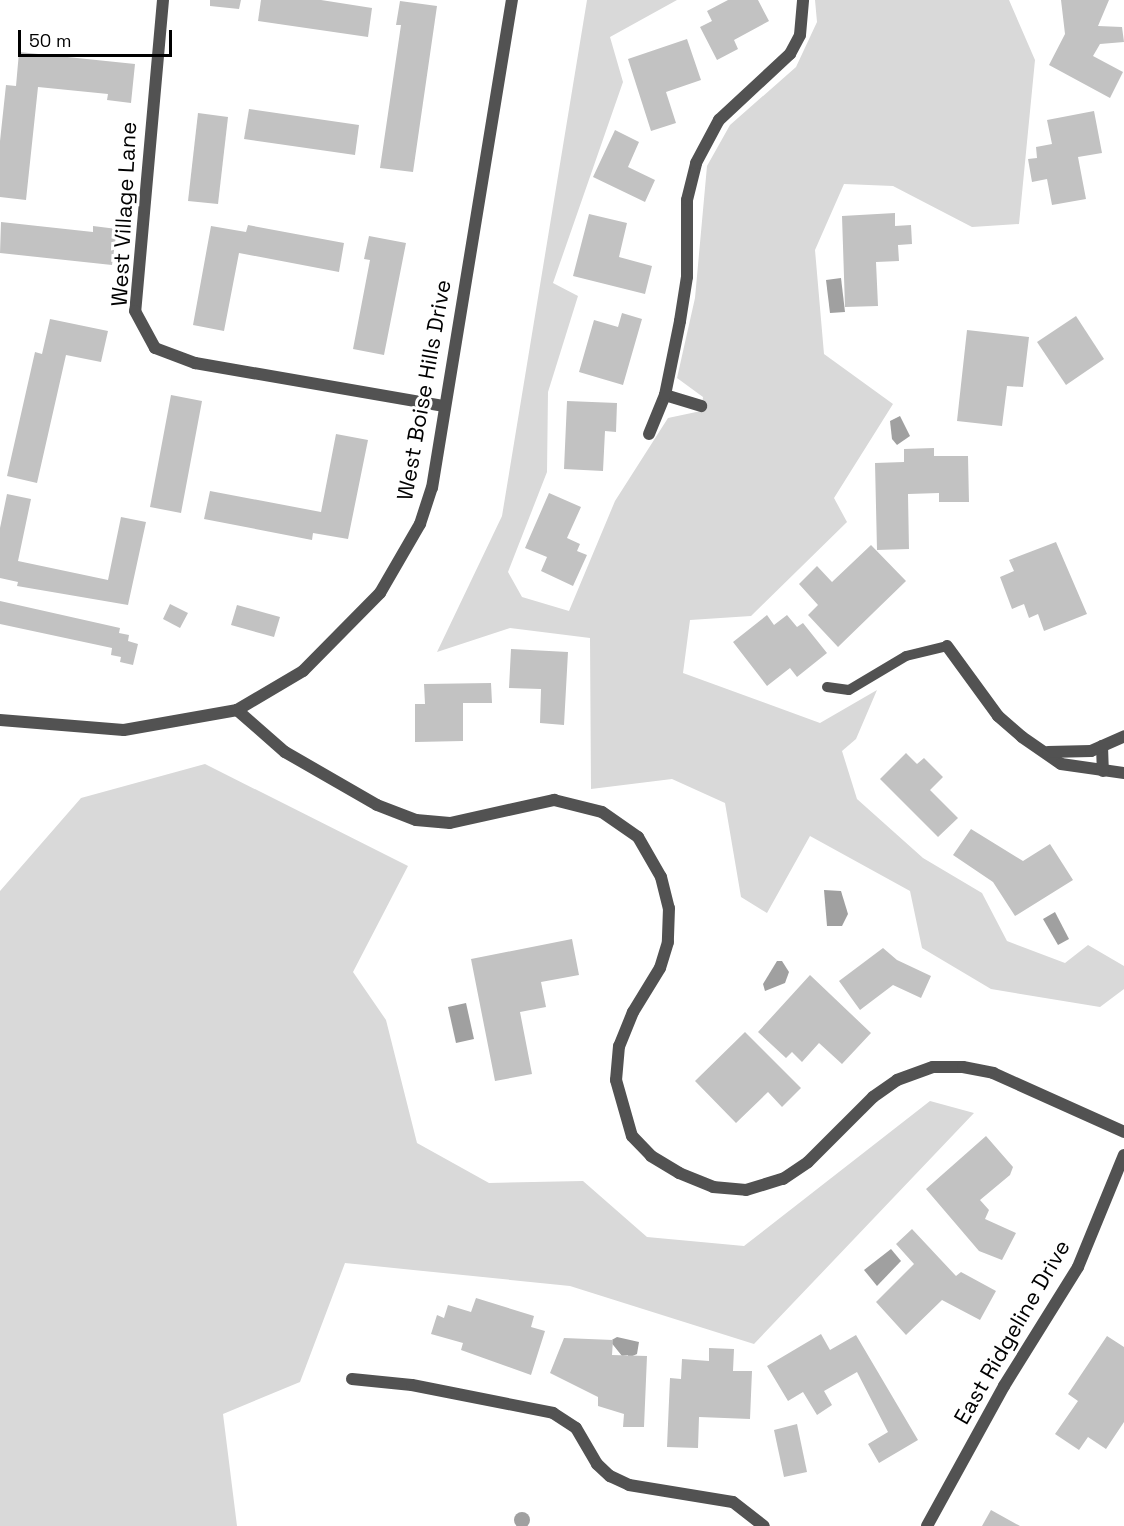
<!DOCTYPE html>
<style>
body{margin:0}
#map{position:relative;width:1124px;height:1526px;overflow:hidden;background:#fff;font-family:"Space Grotesk",sans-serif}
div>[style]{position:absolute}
.green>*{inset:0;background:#d9d9d9}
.water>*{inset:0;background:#a0a0a0}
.round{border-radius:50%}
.building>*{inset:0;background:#c2c2c2}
.service>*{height:10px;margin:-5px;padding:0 5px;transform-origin:5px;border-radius:5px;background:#525252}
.minor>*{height:12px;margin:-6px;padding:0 6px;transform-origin:6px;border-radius:6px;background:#525252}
span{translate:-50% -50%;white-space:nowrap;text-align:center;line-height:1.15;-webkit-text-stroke:6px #fff;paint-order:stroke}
.street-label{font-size:22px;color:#000}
.scale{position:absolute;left:18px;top:30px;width:154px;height:27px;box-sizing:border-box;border:3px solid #000;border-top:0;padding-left:8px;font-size:18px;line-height:21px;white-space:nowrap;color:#000;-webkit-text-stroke:4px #fff;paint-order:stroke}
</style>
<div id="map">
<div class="green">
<i style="clip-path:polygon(587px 0,677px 0,610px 37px,623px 82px,553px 283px,578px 296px,548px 392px,547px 472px,508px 572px,522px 597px,569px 611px,615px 501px,668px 418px,701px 411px,703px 397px,677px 378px,695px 298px,707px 166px,730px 125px,796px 67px,817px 22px,815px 0,1009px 0,1035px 60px,1019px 224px,972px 227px,893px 186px,844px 184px,815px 250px,824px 354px,893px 404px,834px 498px,847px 522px,751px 616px,690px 620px,683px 673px,820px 723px,877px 690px,856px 739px,842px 751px,857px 799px,923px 858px,982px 893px,1007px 941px,1065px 963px,1088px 945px,1124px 966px,1124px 989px,1100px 1007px,991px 989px,922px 948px,910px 891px,810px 836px,767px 913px,741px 897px,725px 803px,672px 779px,591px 789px,590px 638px,510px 628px,437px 652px,502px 516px)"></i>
<i style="clip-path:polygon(205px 764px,408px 866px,353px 972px,386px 1020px,417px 1143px,489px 1183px,583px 1181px,647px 1237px,744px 1246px,930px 1101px,974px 1113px,754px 1344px,570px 1286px,345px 1263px,300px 1382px,223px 1414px,237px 1526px,0 1526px,0 891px,81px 798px)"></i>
</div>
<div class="water">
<i style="clip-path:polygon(841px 278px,845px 312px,830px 313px,826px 280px)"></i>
<i style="clip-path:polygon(900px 416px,910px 436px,897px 445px,892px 439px,890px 421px)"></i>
<i style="clip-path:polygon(824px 890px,841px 891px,848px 914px,842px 926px,827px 926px)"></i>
<i style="clip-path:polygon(1055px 912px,1069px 939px,1058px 945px,1043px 919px)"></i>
<i style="clip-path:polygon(777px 961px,782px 961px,789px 972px,785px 983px,765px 991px,763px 984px)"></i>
<i style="clip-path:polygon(466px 1003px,474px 1039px,456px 1043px,448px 1007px)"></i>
<i style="clip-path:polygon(891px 1249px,901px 1261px,877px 1286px,864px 1270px)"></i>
<i style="clip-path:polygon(617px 1337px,639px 1342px,637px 1354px,628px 1358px,628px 1355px,622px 1356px,610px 1341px)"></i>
<i class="round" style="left:514px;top:1512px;width:16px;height:16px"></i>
</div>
<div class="building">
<i style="clip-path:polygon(210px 0,241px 0,239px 9px,210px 6px)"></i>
<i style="clip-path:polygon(261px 0,321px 0,372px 8px,368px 37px,258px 21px)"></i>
<i style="clip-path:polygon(728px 0,758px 0,769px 21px,734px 40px,738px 49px,717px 60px,700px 27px,712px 21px,707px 11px)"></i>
<i style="clip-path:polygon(1061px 0,1109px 0,1098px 26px,1122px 27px,1124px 42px,1100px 44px,1093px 56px,1123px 72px,1110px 98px,1049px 65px,1065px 34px)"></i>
<i style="clip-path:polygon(400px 1px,437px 6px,413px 172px,380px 168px,401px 25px,396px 25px)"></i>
<i style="clip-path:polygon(687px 39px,701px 80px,666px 92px,676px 123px,651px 131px,628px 59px)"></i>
<i style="clip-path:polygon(19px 52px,135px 64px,131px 103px,107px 100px,108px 94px,38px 87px,26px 200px,0 197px,0 141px,6px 85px,16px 86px)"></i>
<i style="clip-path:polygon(249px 109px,359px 125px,355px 155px,244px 139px)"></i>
<i style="clip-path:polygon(1094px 111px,1102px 153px,1078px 157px,1086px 199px,1052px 205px,1047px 179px,1032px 182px,1028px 159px,1037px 158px,1036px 147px,1052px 144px,1047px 120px)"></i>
<i style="clip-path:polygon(198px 113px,228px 117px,218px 204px,188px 201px)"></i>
<i style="clip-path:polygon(615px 130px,639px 142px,628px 167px,655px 180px,645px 202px,593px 177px)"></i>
<i style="clip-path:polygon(895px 213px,895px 226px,911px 225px,912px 244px,898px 245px,899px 261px,876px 262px,878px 306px,845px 307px,842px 216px)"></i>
<i style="clip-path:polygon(589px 214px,627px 223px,619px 257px,652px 266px,645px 294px,573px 276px)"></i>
<i style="clip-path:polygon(1px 222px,93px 232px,93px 226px,117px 229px,112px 265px,0 253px)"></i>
<i style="clip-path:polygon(248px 225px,344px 243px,339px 272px,239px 253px,224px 331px,193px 325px,211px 226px,246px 232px)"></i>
<i style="clip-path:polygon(369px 236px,406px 243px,384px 355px,353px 349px,370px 260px,364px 259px)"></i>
<i style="clip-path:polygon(622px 313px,642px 319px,623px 385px,579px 372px,594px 320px,618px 327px)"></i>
<i style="clip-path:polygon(1076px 316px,1104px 359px,1066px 385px,1037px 342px)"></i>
<i style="clip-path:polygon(50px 319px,108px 331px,101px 362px,66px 355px,37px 483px,7px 476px,35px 352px,42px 354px)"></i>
<i style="clip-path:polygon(967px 330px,1029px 337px,1023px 387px,1007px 386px,1002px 426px,957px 421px)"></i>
<i style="clip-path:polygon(171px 395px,202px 401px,181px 513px,150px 507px)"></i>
<i style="clip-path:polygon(567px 401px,617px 403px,616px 432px,605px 431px,603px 471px,564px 469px)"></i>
<i style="clip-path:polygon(336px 434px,368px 440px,348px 539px,313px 533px,312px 540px,204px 519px,210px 491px,321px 512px)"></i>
<i style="clip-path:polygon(934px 448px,934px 456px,968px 456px,969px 502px,939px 502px,939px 493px,908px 494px,909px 549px,877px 550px,875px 463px,904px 462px,904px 449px)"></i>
<i style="clip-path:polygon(549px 493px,581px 507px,567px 538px,580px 544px,577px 551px,587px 555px,573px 586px,541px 571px,547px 557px,525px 548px)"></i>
<i style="clip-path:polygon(7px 494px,31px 499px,18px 561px,108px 580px,121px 517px,146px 522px,128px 605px,17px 586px,18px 582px,0 578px,0 528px)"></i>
<i style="clip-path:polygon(1056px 542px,1087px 614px,1044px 631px,1038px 614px,1029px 618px,1024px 604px,1012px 609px,1000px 577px,1014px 571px,1009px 560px)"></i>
<i style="clip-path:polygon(871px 545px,906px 581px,838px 647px,808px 615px,818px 605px,799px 584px,817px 566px,832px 582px)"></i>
<i style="clip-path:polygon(0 601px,120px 628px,119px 633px,129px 635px,128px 641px,138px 644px,133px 665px,120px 662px,121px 657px,111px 655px,112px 648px,0 624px)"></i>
<i style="clip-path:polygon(170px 604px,188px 613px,180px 628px,163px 619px)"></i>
<i style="clip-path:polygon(237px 605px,280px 617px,274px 637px,231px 625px)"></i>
<i style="clip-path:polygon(767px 615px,774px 625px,787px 615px,797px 627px,803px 623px,827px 653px,797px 677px,790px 668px,767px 686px,733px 642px)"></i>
<i style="clip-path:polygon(511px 649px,568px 652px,564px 725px,540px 723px,541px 689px,509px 688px)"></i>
<i style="clip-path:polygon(491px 683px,492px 703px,463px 703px,463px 741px,415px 742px,415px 704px,425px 704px,424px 684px)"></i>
<i style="clip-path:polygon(906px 753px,917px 764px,924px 758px,943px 777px,930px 790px,958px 818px,938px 837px,880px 779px)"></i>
<i style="clip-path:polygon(971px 829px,1023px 861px,1050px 844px,1073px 880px,1015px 916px,993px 882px,953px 855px)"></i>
<i style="clip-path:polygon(572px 939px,579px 975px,541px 982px,546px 1007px,520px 1012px,532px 1074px,495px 1081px,471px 959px)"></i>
<i style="clip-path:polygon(883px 948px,897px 960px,931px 976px,921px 998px,893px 985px,860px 1010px,839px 981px)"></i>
<i style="clip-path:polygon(810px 975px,871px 1033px,842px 1064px,819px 1043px,802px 1062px,792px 1052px,786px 1058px,758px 1032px)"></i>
<i style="clip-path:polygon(745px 1032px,801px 1088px,782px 1107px,768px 1092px,736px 1123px,695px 1081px)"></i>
<i style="clip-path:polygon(986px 1136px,1013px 1167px,1010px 1175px,980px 1200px,989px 1210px,985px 1219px,1016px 1233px,1002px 1260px,979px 1251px,926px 1189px)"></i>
<i style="clip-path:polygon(912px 1229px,956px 1276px,961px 1272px,996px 1291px,980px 1320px,942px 1300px,906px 1335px,876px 1302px,914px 1264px,896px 1244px)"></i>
<i style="clip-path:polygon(476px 1298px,534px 1316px,531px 1327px,545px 1331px,531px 1375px,461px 1350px,463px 1343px,431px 1334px,437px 1315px,444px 1318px,448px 1305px,471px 1312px)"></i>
<i style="clip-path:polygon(821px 1334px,830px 1350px,856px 1335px,918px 1440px,879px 1463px,868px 1444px,888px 1432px,857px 1372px,824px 1391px,832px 1405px,817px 1415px,803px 1392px,788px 1401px,767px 1366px)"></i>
<i style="clip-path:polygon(1107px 1336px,1124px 1347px,1124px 1422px,1106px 1449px,1088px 1437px,1079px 1450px,1055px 1434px,1078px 1401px,1068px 1394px)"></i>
<i style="clip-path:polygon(564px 1338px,613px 1340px,612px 1355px,647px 1356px,644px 1427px,623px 1427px,624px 1414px,598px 1406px,598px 1397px,550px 1373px)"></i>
<i style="clip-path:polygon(709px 1348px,734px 1349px,733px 1371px,752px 1371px,750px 1419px,699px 1417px,698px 1448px,667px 1447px,670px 1378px,681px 1379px,682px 1359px,709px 1361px)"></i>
<i style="clip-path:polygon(797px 1424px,807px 1472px,784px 1477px,774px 1430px)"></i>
<i style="clip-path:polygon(991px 1510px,1020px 1526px,982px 1526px)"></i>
</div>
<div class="service">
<i style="left:827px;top:687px;width:22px;rotate:8deg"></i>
<i style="left:849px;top:690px;width:66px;rotate:-30.8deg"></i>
<i style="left:906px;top:656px;width:42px;rotate:-13.7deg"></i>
</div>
<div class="minor">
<i style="left:163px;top:0;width:312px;rotate:95.1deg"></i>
<i style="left:135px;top:311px;width:42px;rotate:61.6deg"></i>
<i style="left:155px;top:348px;width:43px;rotate:20.6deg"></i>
<i style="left:195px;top:363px;width:253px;rotate:9.8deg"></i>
<i style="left:665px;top:395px;width:38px;rotate:17deg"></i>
<i style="left:649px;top:434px;width:42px;rotate:-67.7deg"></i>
<i style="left:665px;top:395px;width:76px;rotate:-78.5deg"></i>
<i style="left:680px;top:321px;width:45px;rotate:-81deg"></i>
<i style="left:687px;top:277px;width:77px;rotate:-90deg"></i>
<i style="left:687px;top:200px;width:38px;rotate:-76deg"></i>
<i style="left:696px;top:163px;width:49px;rotate:-61.9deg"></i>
<i style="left:719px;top:120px;width:97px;rotate:-42.9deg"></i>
<i style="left:790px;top:54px;width:21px;rotate:-62deg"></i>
<i style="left:800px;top:35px;width:35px;rotate:-85deg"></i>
<i style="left:947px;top:646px;width:87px;rotate:53.9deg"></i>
<i style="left:998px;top:716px;width:32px;rotate:41deg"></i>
<i style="left:1022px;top:737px;width:47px;rotate:34.7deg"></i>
<i style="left:1061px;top:764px;width:64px;rotate:8.1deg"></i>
<i style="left:237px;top:710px;width:64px;rotate:41.2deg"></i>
<i style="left:285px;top:752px;width:106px;rotate:29.9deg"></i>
<i style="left:377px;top:805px;width:42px;rotate:21deg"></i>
<i style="left:416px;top:820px;width:34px;rotate:5deg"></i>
<i style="left:450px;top:823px;width:107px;rotate:-12.5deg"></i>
<i style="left:554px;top:800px;width:49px;rotate:14deg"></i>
<i style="left:602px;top:812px;width:44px;rotate:34.8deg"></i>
<i style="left:638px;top:837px;width:46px;rotate:60.1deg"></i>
<i style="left:661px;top:877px;width:32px;rotate:76deg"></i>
<i style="left:669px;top:908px;width:34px;rotate:92deg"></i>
<i style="left:668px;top:942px;width:27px;rotate:107deg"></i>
<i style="left:660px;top:968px;width:52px;rotate:121.5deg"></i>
<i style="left:633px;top:1012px;width:37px;rotate:112deg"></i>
<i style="left:619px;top:1046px;width:34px;rotate:95deg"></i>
<i style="left:616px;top:1080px;width:58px;rotate:74.1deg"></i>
<i style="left:632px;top:1136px;width:28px;rotate:46deg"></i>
<i style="left:651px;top:1156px;width:33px;rotate:31deg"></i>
<i style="left:679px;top:1173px;width:37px;rotate:22deg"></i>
<i style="left:713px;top:1187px;width:33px;rotate:5deg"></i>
<i style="left:746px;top:1190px;width:39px;rotate:-17deg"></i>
<i style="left:783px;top:1179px;width:30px;rotate:-34deg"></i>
<i style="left:808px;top:1162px;width:92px;rotate:-45deg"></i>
<i style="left:873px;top:1097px;width:29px;rotate:-35deg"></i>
<i style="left:897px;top:1080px;width:38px;rotate:-20deg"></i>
<i style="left:933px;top:1067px;width:30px"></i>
<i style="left:963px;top:1067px;width:31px;rotate:11deg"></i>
<i style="left:993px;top:1073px;width:144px;rotate:24.2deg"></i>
<i style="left:0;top:720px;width:124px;rotate:4.6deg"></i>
<i style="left:124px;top:730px;width:115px;rotate:-10deg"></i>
<i style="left:237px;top:710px;width:77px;rotate:-30.6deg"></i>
<i style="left:303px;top:671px;width:110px;rotate:-45.4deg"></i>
<i style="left:380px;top:593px;width:80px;rotate:-59.9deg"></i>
<i style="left:420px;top:524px;width:38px;rotate:-72deg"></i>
<i style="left:432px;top:488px;width:495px;rotate:-80.7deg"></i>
<i style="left:1102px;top:746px;width:25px;rotate:88deg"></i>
<i style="left:1048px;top:752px;width:43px;rotate:-1.3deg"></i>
<i style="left:1091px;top:751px;width:36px;rotate:-24deg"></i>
<i style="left:352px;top:1379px;width:60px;rotate:5.7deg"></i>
<i style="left:412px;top:1385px;width:144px;rotate:11.2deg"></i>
<i style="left:553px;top:1413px;width:27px;rotate:33deg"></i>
<i style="left:576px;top:1428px;width:42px;rotate:59.7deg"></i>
<i style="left:597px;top:1464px;width:18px;rotate:43deg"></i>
<i style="left:610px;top:1476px;width:21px;rotate:25deg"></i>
<i style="left:629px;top:1485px;width:105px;rotate:9.3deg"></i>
<i style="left:733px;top:1502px;width:39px;rotate:38deg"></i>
<i style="left:927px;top:1526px;width:160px;rotate:-61.2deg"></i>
<i style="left:1004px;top:1386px;width:140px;rotate:-58.1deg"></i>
<i style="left:1078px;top:1267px;width:121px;rotate:-67.7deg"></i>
</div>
<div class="street-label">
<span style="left:124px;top:214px;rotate:-87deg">West Village Lane</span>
<span style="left:424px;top:390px;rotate:-80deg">West Boise Hills Drive</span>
<span style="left:1012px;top:1332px;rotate:-60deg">East Ridgeline Drive</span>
</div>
<div class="scale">50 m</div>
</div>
